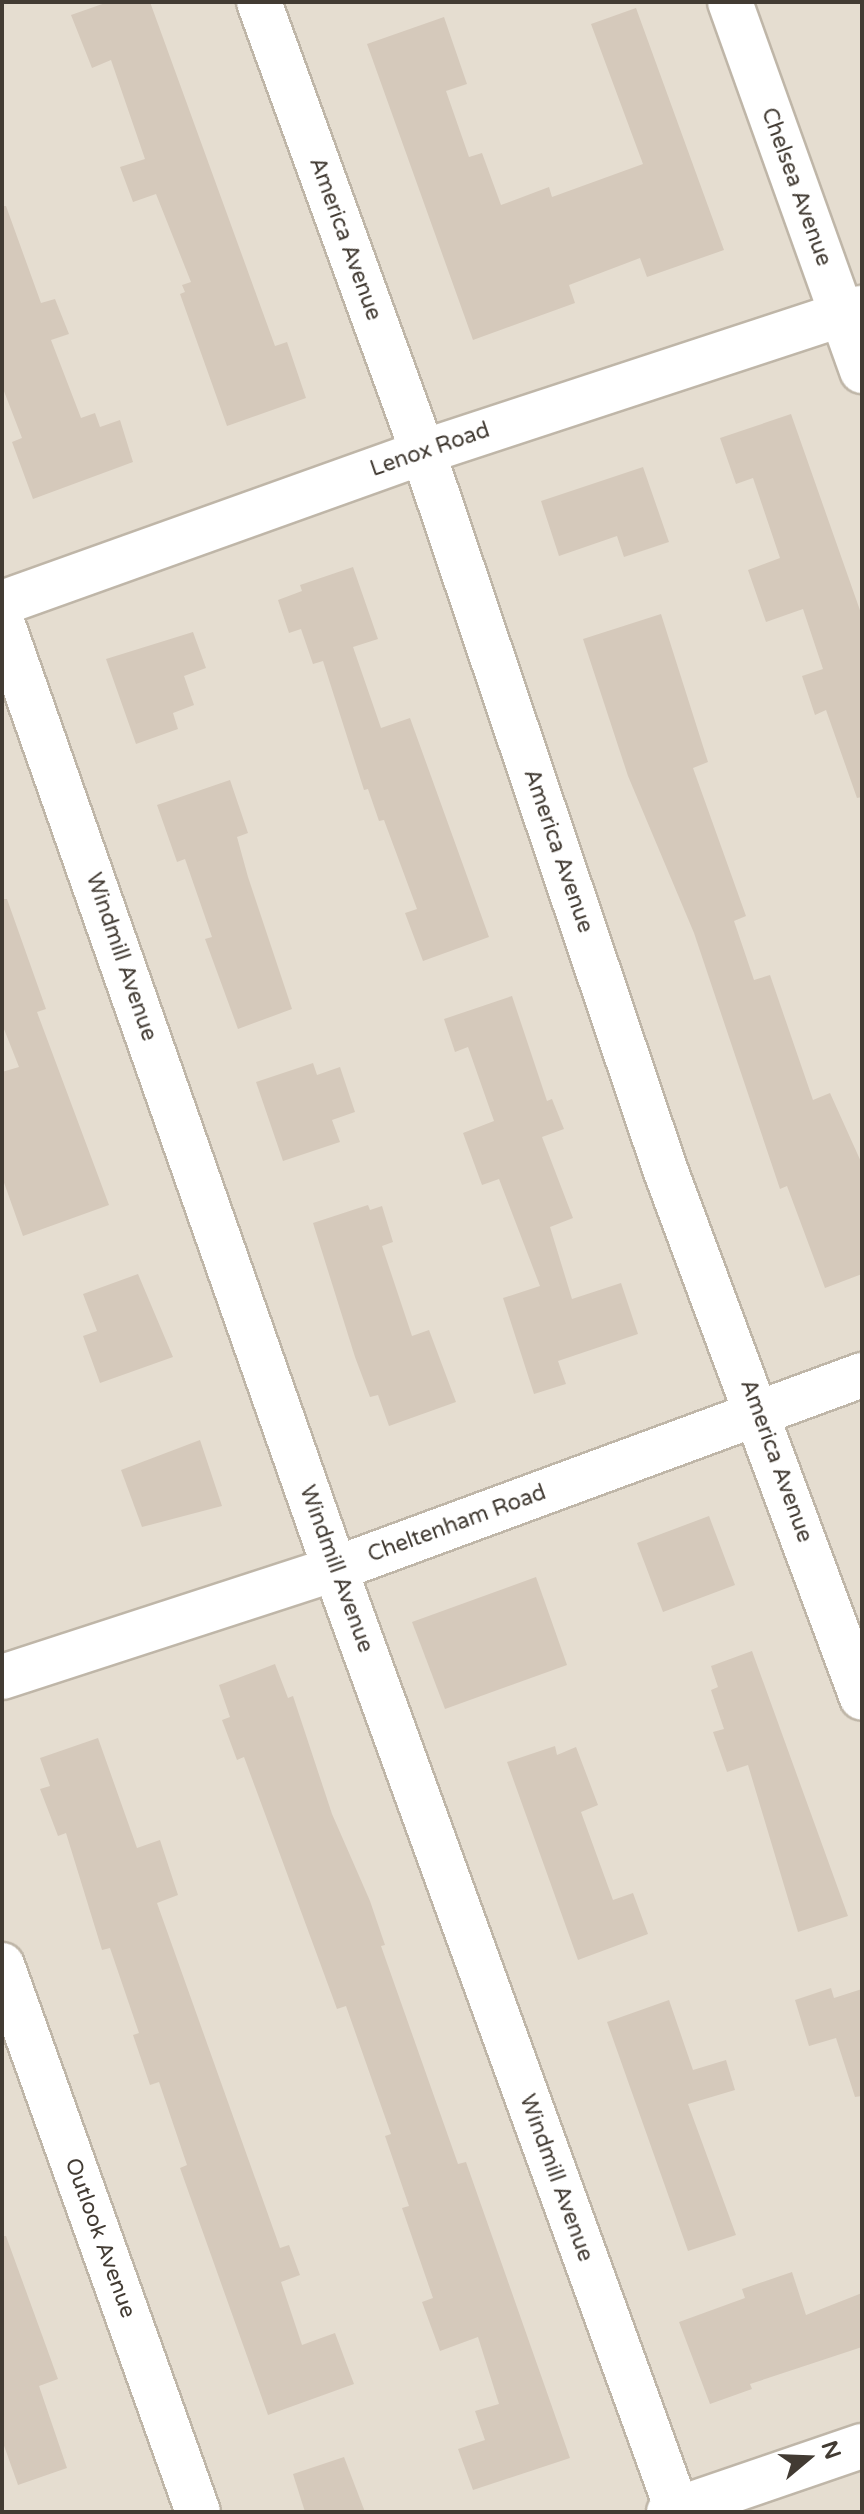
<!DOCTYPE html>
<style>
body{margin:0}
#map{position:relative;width:864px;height:2514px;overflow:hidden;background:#f1ece2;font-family:"Varela Round",sans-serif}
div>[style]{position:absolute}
.residential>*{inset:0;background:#e5ddd0}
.building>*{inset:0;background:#d5c9bb}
.roads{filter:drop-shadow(2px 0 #bfb6a8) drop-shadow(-2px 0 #bfb6a8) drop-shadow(0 2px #bfb6a8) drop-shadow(0 -2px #bfb6a8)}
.minor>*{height:44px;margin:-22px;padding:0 22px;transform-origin:22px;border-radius:22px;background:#fff}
span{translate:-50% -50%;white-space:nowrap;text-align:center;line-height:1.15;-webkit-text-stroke:8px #fff;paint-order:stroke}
.street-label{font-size:22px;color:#423b33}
.frame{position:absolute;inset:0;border:4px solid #423b33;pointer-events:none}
.north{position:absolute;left:768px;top:2418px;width:80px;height:80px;-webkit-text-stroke:6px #fff;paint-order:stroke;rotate:71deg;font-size:22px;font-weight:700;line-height:32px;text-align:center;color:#423b33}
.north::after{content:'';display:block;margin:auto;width:28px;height:36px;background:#423b33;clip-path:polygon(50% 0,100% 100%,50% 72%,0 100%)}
</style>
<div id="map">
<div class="residential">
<i style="clip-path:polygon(2px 2px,862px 2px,862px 2512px,2px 2512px)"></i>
</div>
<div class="building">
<i style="clip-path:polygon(108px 2px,150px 2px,275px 346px,287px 342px,306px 398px,227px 426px,180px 294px,185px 292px,182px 285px,191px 282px,156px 194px,133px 202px,120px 167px,145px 159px,111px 60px,92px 68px,71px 15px)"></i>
<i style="clip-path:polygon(636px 8px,724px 250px,647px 277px,640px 258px,569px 285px,575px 303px,473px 340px,367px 44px,444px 17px,467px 84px,446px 91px,469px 157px,482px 153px,501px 205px,549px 187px,552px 197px,643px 164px,591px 24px)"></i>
<i style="clip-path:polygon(2px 206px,6px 206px,41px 303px,55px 299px,69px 334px,51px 340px,81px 418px,95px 413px,100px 427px,120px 420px,133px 462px,33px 499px,12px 442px,22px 438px,2px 386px)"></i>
<i style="clip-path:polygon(791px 414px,862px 616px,862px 797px,857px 798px,826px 710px,815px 715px,802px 676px,823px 669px,803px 609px,766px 622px,748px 570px,780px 558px,753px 478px,736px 484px,720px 438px)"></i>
<i style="clip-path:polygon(643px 467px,669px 542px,624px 557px,617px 536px,559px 556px,541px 501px)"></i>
<i style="clip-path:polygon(353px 567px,378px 639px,353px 647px,381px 728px,410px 718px,489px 937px,423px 961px,405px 913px,417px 909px,384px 820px,379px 821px,368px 789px,364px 790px,323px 661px,313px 664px,301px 629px,289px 633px,278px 600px,302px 591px,300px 585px)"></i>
<i style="clip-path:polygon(661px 614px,708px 762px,693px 768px,746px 916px,734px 921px,754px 980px,770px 975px,813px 1100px,830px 1093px,862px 1164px,862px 1274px,825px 1288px,787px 1186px,780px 1189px,694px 933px,628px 776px,583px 639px)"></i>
<i style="clip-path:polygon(193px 632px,206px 668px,184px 676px,194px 705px,173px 713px,178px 729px,136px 744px,106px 659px)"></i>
<i style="clip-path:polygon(230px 780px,248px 833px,237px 837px,248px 877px,292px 1009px,238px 1029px,205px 939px,212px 937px,185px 859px,177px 862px,157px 805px)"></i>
<i style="clip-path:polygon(2px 899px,7px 899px,46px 1009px,37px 1012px,109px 1205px,23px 1236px,2px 1177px,2px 1072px,19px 1067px,2px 1024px)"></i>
<i style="clip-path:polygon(512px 996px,547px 1101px,552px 1099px,564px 1129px,542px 1137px,573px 1218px,550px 1227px,572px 1299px,621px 1283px,638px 1334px,558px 1361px,566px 1384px,534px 1394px,503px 1298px,540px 1286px,499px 1179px,482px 1185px,463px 1133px,494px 1121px,468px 1047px,455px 1052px,444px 1019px)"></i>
<i style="clip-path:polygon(313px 1063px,317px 1075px,340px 1067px,355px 1112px,332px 1120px,340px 1142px,283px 1161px,256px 1082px)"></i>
<i style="clip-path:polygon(368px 1205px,370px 1210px,382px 1206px,393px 1242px,382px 1246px,412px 1336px,429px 1330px,456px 1402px,389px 1426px,378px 1395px,370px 1397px,355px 1357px,313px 1223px)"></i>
<i style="clip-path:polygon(138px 1274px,173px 1357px,100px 1383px,83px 1336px,97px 1331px,83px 1294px)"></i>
<i style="clip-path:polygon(200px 1440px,222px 1506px,142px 1527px,121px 1470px)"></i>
<i style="clip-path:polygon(709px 1516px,735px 1585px,663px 1612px,637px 1543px)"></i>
<i style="clip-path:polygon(536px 1577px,567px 1665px,445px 1709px,412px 1622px)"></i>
<i style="clip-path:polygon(752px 1651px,848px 1916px,798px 1932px,748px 1765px,727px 1772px,713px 1732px,724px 1729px,711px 1690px,718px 1687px,711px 1666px)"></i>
<i style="clip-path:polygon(275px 1664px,288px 1698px,293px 1696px,332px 1814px,370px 1901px,385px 1945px,381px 1946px,458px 2164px,466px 2162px,570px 2458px,473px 2490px,458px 2449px,485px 2440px,475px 2411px,499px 2404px,478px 2337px,440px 2351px,422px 2302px,433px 2298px,402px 2208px,409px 2206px,385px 2136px,391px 2134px,346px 2006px,337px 2009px,244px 1757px,237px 1760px,222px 1720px,230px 1717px,219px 1685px)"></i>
<i style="clip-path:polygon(98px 1738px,137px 1848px,160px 1840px,178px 1895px,157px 1903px,280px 2248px,289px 2245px,300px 2275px,281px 2282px,302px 2345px,335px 2333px,354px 2384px,268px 2415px,180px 2168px,187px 2165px,159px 2082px,150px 2085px,133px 2035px,139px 2033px,110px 1948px,102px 1950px,66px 1833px,58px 1836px,40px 1789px,50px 1786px,40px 1758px)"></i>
<i style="clip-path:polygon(555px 1746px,557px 1755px,576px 1747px,598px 1805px,581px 1812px,613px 1900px,633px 1893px,648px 1934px,578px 1960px,507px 1762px)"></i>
<i style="clip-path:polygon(831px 1988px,834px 1998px,862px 1989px,862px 2096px,855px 2097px,836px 2038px,809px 2046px,795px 2000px)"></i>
<i style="clip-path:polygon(669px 2000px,693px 2070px,726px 2060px,735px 2090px,688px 2104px,736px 2235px,688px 2251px,607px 2022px)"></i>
<i style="clip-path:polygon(2px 2236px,6px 2236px,58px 2379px,39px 2386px,67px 2468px,18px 2485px,2px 2440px)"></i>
<i style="clip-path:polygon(792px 2272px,806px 2315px,862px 2293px,862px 2347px,750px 2384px,752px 2389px,710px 2404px,679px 2322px,745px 2298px,742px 2289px)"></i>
<i style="clip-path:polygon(344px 2457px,365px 2512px,305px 2512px,293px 2474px)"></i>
</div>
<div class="roads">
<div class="minor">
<i style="left:259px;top:2px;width:479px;rotate:70deg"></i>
<i style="left:423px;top:452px;width:757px;rotate:71.35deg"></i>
<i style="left:665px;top:1169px;width:564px;rotate:69.57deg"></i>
<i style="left:730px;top:2px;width:392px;rotate:70.3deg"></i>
<i style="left:2px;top:603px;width:447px;rotate:-19.7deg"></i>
<i style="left:423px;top:452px;width:462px;rotate:-18.2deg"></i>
<i style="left:2px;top:622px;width:1004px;rotate:70.63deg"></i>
<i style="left:335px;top:1569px;width:1003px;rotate:70.01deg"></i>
<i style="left:2px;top:1677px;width:350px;rotate:-18deg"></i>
<i style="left:335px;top:1569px;width:562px;rotate:-20.21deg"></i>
<i style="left:2px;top:1965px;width:581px;rotate:70.29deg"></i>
<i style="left:669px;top:2512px;width:204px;rotate:-18.9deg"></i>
</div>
</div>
<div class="street-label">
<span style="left:796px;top:187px;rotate:70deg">Chelsea Avenue</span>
<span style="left:345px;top:239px;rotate:70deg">America Avenue</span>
<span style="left:430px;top:450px;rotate:-19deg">Lenox Road</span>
<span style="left:558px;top:851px;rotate:71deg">America Avenue</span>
<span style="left:121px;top:957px;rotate:71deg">Windmill Avenue</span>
<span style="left:776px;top:1461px;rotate:70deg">America Avenue</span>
<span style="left:457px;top:1524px;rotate:-20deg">Cheltenham Road</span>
<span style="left:336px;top:1569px;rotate:70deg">Windmill Avenue</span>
<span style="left:556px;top:2178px;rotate:70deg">Windmill Avenue</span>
<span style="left:100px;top:2238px;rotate:70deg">Outlook Avenue</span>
</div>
<div class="frame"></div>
<div class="north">N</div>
</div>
